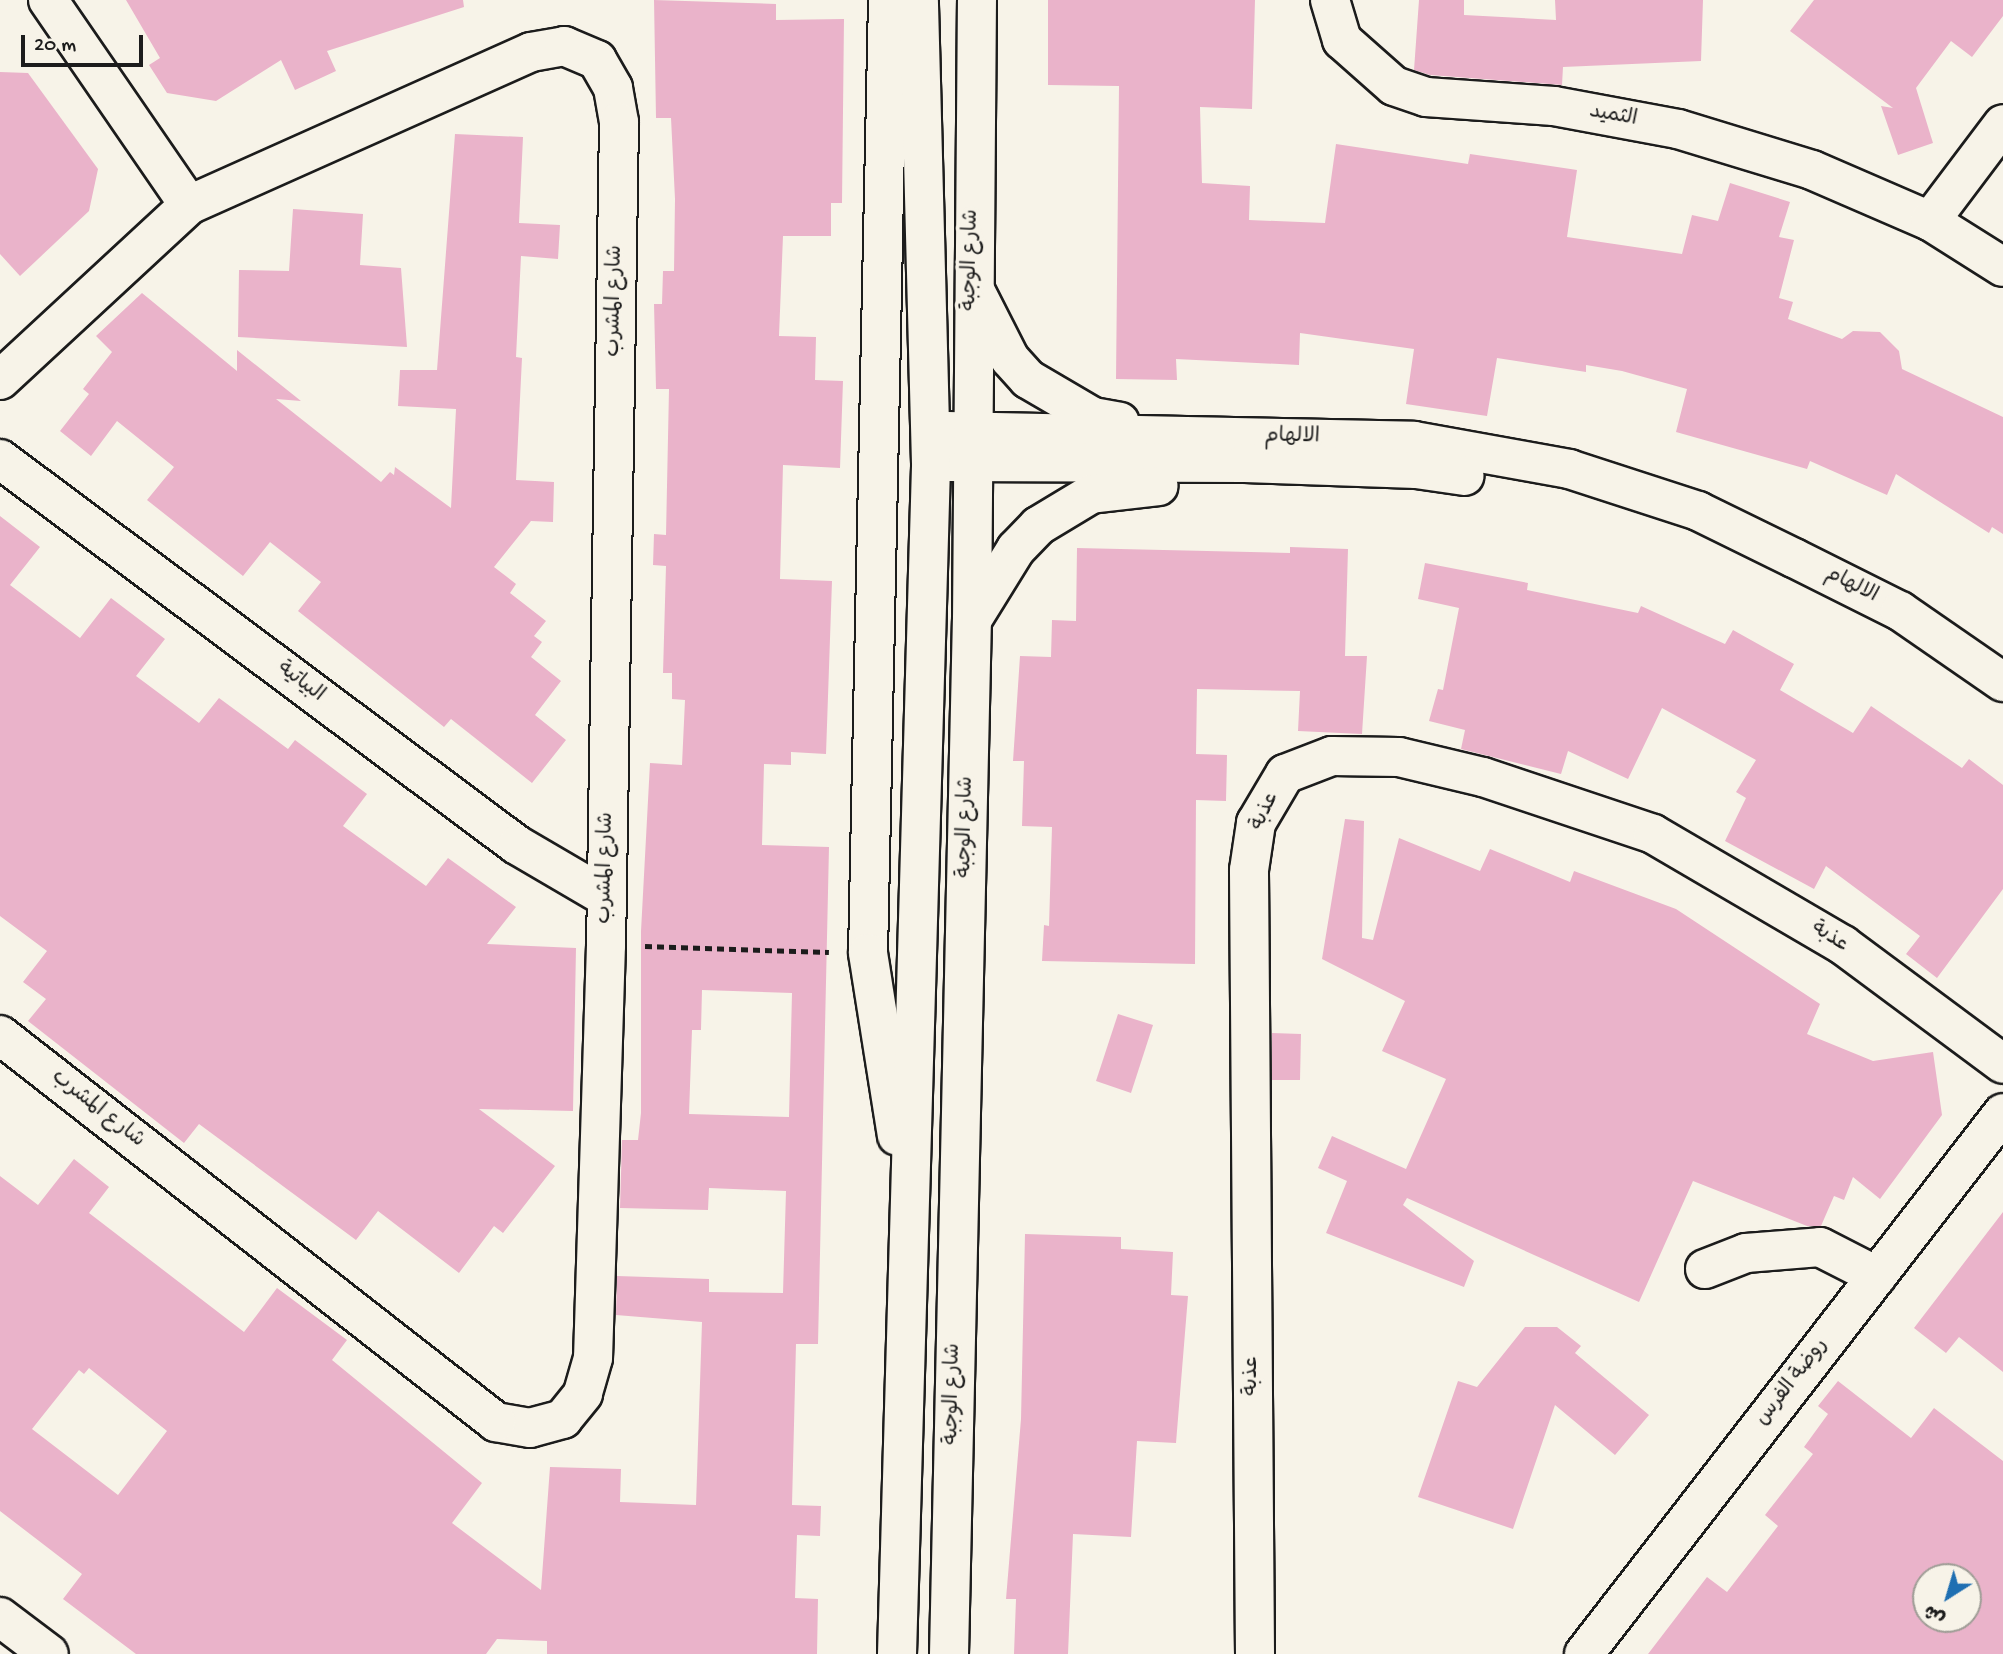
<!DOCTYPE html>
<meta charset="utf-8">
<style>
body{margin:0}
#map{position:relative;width:2003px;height:1654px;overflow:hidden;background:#f7f3e8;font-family:"Gochi Hand","Playpen Sans Arabic",sans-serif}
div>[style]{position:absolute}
.building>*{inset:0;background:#eab3ca}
.path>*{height:4.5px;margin-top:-2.25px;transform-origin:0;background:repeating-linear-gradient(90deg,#1c1c1c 0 7px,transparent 0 12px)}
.roads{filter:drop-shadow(2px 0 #1c1c1c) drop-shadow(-2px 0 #1c1c1c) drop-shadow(0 2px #1c1c1c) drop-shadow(0 -2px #1c1c1c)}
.minor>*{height:38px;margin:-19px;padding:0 19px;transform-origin:19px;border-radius:19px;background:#f7f3e8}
span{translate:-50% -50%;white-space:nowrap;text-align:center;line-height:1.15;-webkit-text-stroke:7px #f7f3e8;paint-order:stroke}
.street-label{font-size:21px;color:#1c1c1c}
.north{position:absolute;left:1912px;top:1563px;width:70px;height:70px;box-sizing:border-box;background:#f7f3e8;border:2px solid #9f9d96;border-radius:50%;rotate:217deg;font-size:19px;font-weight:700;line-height:28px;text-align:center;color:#1c1c1c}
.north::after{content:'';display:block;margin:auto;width:24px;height:32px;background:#1f6fb2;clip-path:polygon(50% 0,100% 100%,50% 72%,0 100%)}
.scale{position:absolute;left:21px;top:35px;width:122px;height:32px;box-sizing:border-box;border:4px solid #1c1c1c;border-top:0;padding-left:9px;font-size:21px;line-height:24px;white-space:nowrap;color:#1c1c1c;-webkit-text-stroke:5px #f7f3e8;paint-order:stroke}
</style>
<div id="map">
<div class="building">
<i style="clip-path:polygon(126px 0,463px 0,464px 7px,327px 51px,336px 71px,295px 90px,281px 60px,216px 101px,167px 93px,149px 65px,160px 58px)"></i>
<i style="clip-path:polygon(evenodd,654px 0,776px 4px,776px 20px,844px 19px,842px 203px,831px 203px,831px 236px,783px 236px,779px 336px,816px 337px,815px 380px,843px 381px,840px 468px,783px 465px,780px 579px,832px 581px,826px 754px,791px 752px,791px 765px,764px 764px,762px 845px,829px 847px,818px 1344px,796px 1344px,792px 1505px,821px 1506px,820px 1536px,797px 1535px,795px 1598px,818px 1599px,817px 1654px,547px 1654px,547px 1641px,497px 1639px,486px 1654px,136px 1654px,63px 1599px,82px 1574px,0 1511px,0 1176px,38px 1205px,74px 1159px,109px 1187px,89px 1213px,244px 1332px,277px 1288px,347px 1340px,332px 1360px,482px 1483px,452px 1523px,541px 1590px,550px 1467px,621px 1469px,620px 1502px,696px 1505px,702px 1322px,616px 1315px,617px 1276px,709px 1279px,709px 1292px,783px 1293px,786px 1191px,709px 1188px,708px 1210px,620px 1208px,622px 1140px,638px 1140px,641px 1113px,641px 931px,650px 763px,682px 765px,685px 700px,672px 699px,672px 673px,663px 673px,666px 566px,653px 565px,654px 534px,666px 535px,669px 389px,656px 389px,654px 304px,662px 304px,663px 271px,674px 271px,675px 199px,671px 118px,656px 118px,654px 0,702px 990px,792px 993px,789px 1117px,689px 1114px,692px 1030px,701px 1030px,702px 990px,654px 0,89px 1368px,167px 1431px,118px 1495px,32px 1429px,79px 1370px,84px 1374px,89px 1368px)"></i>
<i style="clip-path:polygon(1048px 0,1255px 0,1252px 109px,1200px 107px,1202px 183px,1250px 186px,1249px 220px,1325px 223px,1336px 144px,1468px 164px,1470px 154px,1577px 170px,1567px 237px,1682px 254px,1692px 215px,1718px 221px,1730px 183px,1790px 202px,1779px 237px,1794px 240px,1779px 298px,1793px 302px,1788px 319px,1842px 339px,1853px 331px,1880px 332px,1899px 351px,1902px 369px,2003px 417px,2003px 534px,1992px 527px,1989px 533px,1896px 474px,1887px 495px,1810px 461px,1807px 469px,1676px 432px,1687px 389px,1622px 371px,1586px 365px,1586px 372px,1497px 358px,1487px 416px,1406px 404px,1414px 349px,1300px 333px,1299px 365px,1176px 359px,1177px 380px,1116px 379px,1119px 86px,1048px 85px)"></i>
<i style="clip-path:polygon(1419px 0,1464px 0,1464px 15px,1556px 20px,1555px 0,1703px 0,1701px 61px,1563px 67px,1562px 85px,1430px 75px,1414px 70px)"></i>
<i style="clip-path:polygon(1814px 0,2003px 0,2003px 16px,1972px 57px,1951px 41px,1916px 88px,1933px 143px,1898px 155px,1881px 106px,1893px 108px,1790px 31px)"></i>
<i style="clip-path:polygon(0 72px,28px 73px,98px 169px,89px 211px,20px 276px,0 254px)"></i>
<i style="clip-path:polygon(455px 134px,523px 137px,519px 223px,560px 225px,558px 259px,521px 256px,516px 357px,522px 358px,516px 480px,554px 482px,553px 522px,531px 521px,494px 567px,516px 584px,510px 593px,546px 621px,534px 636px,542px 642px,531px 657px,561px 681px,535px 715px,566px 740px,532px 783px,451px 719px,444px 727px,298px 611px,321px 582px,270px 542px,243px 576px,147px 500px,174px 467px,117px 421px,91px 456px,60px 431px,89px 394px,83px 389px,112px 352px,96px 336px,142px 293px,237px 371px,237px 350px,301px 401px,276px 399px,381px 482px,390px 472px,394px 475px,395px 467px,451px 508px,456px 409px,398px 406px,400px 370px,437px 370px)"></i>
<i style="clip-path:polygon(293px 209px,363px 214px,360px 265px,401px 268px,407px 347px,238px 337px,239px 270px,289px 271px)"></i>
<i style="clip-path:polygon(0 516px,40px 547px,10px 585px,80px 638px,111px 598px,165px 639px,136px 676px,199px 723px,219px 698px,288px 749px,295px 740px,367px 794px,343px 826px,426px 886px,448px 858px,516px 907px,487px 944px,576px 948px,573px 1111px,479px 1109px,555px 1166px,503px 1233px,494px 1226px,459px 1273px,378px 1211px,356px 1240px,199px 1124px,184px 1143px,28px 1021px,46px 999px,23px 982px,47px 951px,0 916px)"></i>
<i style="clip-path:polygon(1290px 547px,1348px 549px,1345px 656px,1367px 656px,1362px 734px,1298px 731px,1300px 691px,1197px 689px,1196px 754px,1227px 755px,1226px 801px,1196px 800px,1195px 964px,1042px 961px,1044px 925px,1049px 926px,1052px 827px,1022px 826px,1024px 761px,1013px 761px,1020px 656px,1051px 657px,1052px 620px,1076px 621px,1077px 548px,1290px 553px)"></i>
<i style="clip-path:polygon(1425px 563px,1528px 583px,1527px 590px,1638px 613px,1641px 606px,1725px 644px,1733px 630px,1794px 664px,1780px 690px,1853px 733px,1871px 706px,1962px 768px,1969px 759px,2003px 785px,2003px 889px,1937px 978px,1906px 954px,1920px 936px,1826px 866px,1814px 889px,1725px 841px,1746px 798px,1736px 792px,1756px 760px,1662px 708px,1628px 779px,1568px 751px,1561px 774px,1461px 749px,1465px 730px,1429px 721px,1438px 689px,1443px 690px,1459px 608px,1418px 599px)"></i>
<i style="clip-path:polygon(1345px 819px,1364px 821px,1362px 938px,1373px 940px,1399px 838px,1480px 871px,1490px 849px,1570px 882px,1574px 871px,1676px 909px,1820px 1004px,1807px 1034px,1873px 1061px,1933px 1052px,1942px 1115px,1880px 1199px,1853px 1177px,1844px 1200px,1834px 1196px,1821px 1226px,1807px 1226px,1693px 1181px,1639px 1302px,1407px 1198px,1403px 1205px,1474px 1261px,1464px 1287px,1326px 1233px,1347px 1181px,1318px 1168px,1332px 1136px,1406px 1169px,1446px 1079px,1382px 1051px,1405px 1001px,1322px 959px)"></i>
<i style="clip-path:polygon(1118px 1014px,1153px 1025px,1131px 1093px,1096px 1081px)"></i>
<i style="clip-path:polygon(1272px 1033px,1301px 1034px,1300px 1080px,1272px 1080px)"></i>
<i style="clip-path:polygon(2003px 1212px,2003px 1372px,1959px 1337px,1946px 1353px,1914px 1328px)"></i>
<i style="clip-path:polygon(1025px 1234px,1121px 1237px,1121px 1249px,1173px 1252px,1171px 1295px,1188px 1296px,1176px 1443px,1137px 1441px,1131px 1537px,1073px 1534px,1068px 1654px,1014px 1654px,1016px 1599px,1006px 1599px,1021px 1419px)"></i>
<i style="clip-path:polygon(1525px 1327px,1557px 1327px,1581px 1346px,1575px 1353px,1649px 1415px,1615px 1455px,1555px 1405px,1513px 1529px,1418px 1497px,1458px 1381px,1477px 1387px)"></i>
<i style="clip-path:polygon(evenodd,1838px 1381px,1911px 1438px,1934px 1408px,2003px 1461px,2003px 1654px,1648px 1654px,1707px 1577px,1727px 1592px,1778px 1526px,1765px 1515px,1813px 1454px,1804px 1447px,1828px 1414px,1818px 1406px,1838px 1381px,1926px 1577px,1968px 1577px,1968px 1619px,1926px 1619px,1926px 1577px)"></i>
</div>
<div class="path">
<i style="left:645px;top:946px;width:184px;rotate:1.9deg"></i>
</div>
<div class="roads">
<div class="minor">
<i style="left:48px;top:0;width:249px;rotate:55.5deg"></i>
<i style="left:888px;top:0;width:953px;rotate:91.2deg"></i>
<i style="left:868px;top:953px;width:185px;rotate:81deg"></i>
<i style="left:1330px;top:0;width:42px;rotate:73.3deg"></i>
<i style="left:1342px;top:40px;width:69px;rotate:41.5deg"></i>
<i style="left:1394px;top:86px;width:34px;rotate:19deg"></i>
<i style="left:1426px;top:97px;width:128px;rotate:4deg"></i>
<i style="left:1554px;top:106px;width:126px;rotate:10.5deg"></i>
<i style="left:1678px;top:129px;width:140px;rotate:17deg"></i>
<i style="left:1812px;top:170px;width:129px;rotate:23.4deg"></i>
<i style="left:1930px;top:221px;width:86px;rotate:32.2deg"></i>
<i style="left:1930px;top:221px;width:121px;rotate:-53deg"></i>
<i style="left:976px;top:292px;width:75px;rotate:63.1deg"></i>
<i style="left:1010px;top:359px;width:27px;rotate:48deg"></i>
<i style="left:1028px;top:379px;width:75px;rotate:30.3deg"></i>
<i style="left:1093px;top:417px;width:27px;rotate:10deg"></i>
<i style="left:0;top:380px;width:258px;rotate:-42.8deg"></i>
<i style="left:189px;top:205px;width:375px;rotate:-24.1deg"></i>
<i style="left:531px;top:52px;width:34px;rotate:-10deg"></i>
<i style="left:564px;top:46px;width:36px;rotate:23deg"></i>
<i style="left:597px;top:60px;width:32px;rotate:60deg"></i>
<i style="left:613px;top:88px;width:35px;rotate:80deg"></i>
<i style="left:619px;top:122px;width:823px;rotate:90.9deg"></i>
<i style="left:606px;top:945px;width:413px;rotate:91.8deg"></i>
<i style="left:593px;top:1358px;width:37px;rotate:106deg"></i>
<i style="left:583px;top:1394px;width:32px;rotate:129deg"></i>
<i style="left:563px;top:1419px;width:34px;rotate:165deg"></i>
<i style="left:530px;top:1428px;width:35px;rotate:-170deg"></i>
<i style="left:496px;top:1422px;width:629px;rotate:-142.04deg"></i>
<i style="left:947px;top:431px;width:467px;rotate:1.2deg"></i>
<i style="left:1414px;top:441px;width:158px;rotate:10.2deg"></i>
<i style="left:1569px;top:469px;width:136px;rotate:18deg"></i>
<i style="left:1698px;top:511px;width:107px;rotate:26.1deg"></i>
<i style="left:1794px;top:558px;width:119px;rotate:26.6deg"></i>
<i style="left:1900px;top:611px;width:125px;rotate:34.6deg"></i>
<i style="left:0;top:459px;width:645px;rotate:36.75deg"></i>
<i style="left:517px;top:845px;width:103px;rotate:30.3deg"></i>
<i style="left:945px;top:462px;width:300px;rotate:0.2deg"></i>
<i style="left:1245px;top:463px;width:171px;rotate:2deg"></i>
<i style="left:1416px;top:469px;width:49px;rotate:8.1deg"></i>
<i style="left:972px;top:620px;width:84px;rotate:-58.2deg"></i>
<i style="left:1016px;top:549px;width:32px;rotate:-46deg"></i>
<i style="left:1038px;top:526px;width:62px;rotate:-31.1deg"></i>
<i style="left:1091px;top:494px;width:68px;rotate:-6.7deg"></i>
<i style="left:1705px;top:1269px;width:44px;rotate:-21.3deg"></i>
<i style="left:1746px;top:1253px;width:74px;rotate:-4.6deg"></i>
<i style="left:1820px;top:1247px;width:64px;rotate:27deg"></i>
<i style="left:0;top:1617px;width:61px;rotate:37.1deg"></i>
<i style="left:897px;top:1654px;width:1191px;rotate:-88.36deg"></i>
<i style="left:931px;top:463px;width:463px;rotate:-91.5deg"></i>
<i style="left:949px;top:1654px;width:1034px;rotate:-88.73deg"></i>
<i style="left:972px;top:620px;width:620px;rotate:-89.54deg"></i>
<i style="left:1255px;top:1654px;width:784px;rotate:-90.44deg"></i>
<i style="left:1249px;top:870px;width:48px;rotate:-81.5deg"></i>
<i style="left:1256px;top:823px;width:57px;rotate:-59.4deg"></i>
<i style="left:1285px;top:774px;width:50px;rotate:-21deg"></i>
<i style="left:1332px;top:756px;width:67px;rotate:0.9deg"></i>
<i style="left:1399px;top:757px;width:86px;rotate:13.4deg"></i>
<i style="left:1483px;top:777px;width:179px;rotate:18.5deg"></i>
<i style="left:1653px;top:834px;width:220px;rotate:30.3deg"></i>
<i style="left:1843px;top:945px;width:199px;rotate:36.6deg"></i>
<i style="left:1584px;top:1654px;width:684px;rotate:-52.24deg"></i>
</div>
</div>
<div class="street-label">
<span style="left:1613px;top:117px;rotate:10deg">الثميد</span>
<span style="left:972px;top:260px;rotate:-89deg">شارع الوجبة</span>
<span style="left:616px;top:301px;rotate:-89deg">شارع المشرب</span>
<span style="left:1292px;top:438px;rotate:1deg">الالهام</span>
<span style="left:1851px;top:586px;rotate:27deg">الالهام</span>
<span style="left:300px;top:683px;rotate:37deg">البياتية</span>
<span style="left:1266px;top:812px;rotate:-65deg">عذبة</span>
<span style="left:967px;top:827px;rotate:-89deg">شارع الوجبة</span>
<span style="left:607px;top:868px;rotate:-89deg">شارع المشرب</span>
<span style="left:1829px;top:938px;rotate:32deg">عذبة</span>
<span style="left:97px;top:1110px;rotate:38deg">شارع المشرب</span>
<span style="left:1253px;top:1376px;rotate:-90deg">عذبة</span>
<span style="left:1793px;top:1383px;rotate:-52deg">روضة الفرس</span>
<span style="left:954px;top:1394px;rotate:-89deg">شارع الوجبة</span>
</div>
<div class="north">ش</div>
<div class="scale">20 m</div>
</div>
